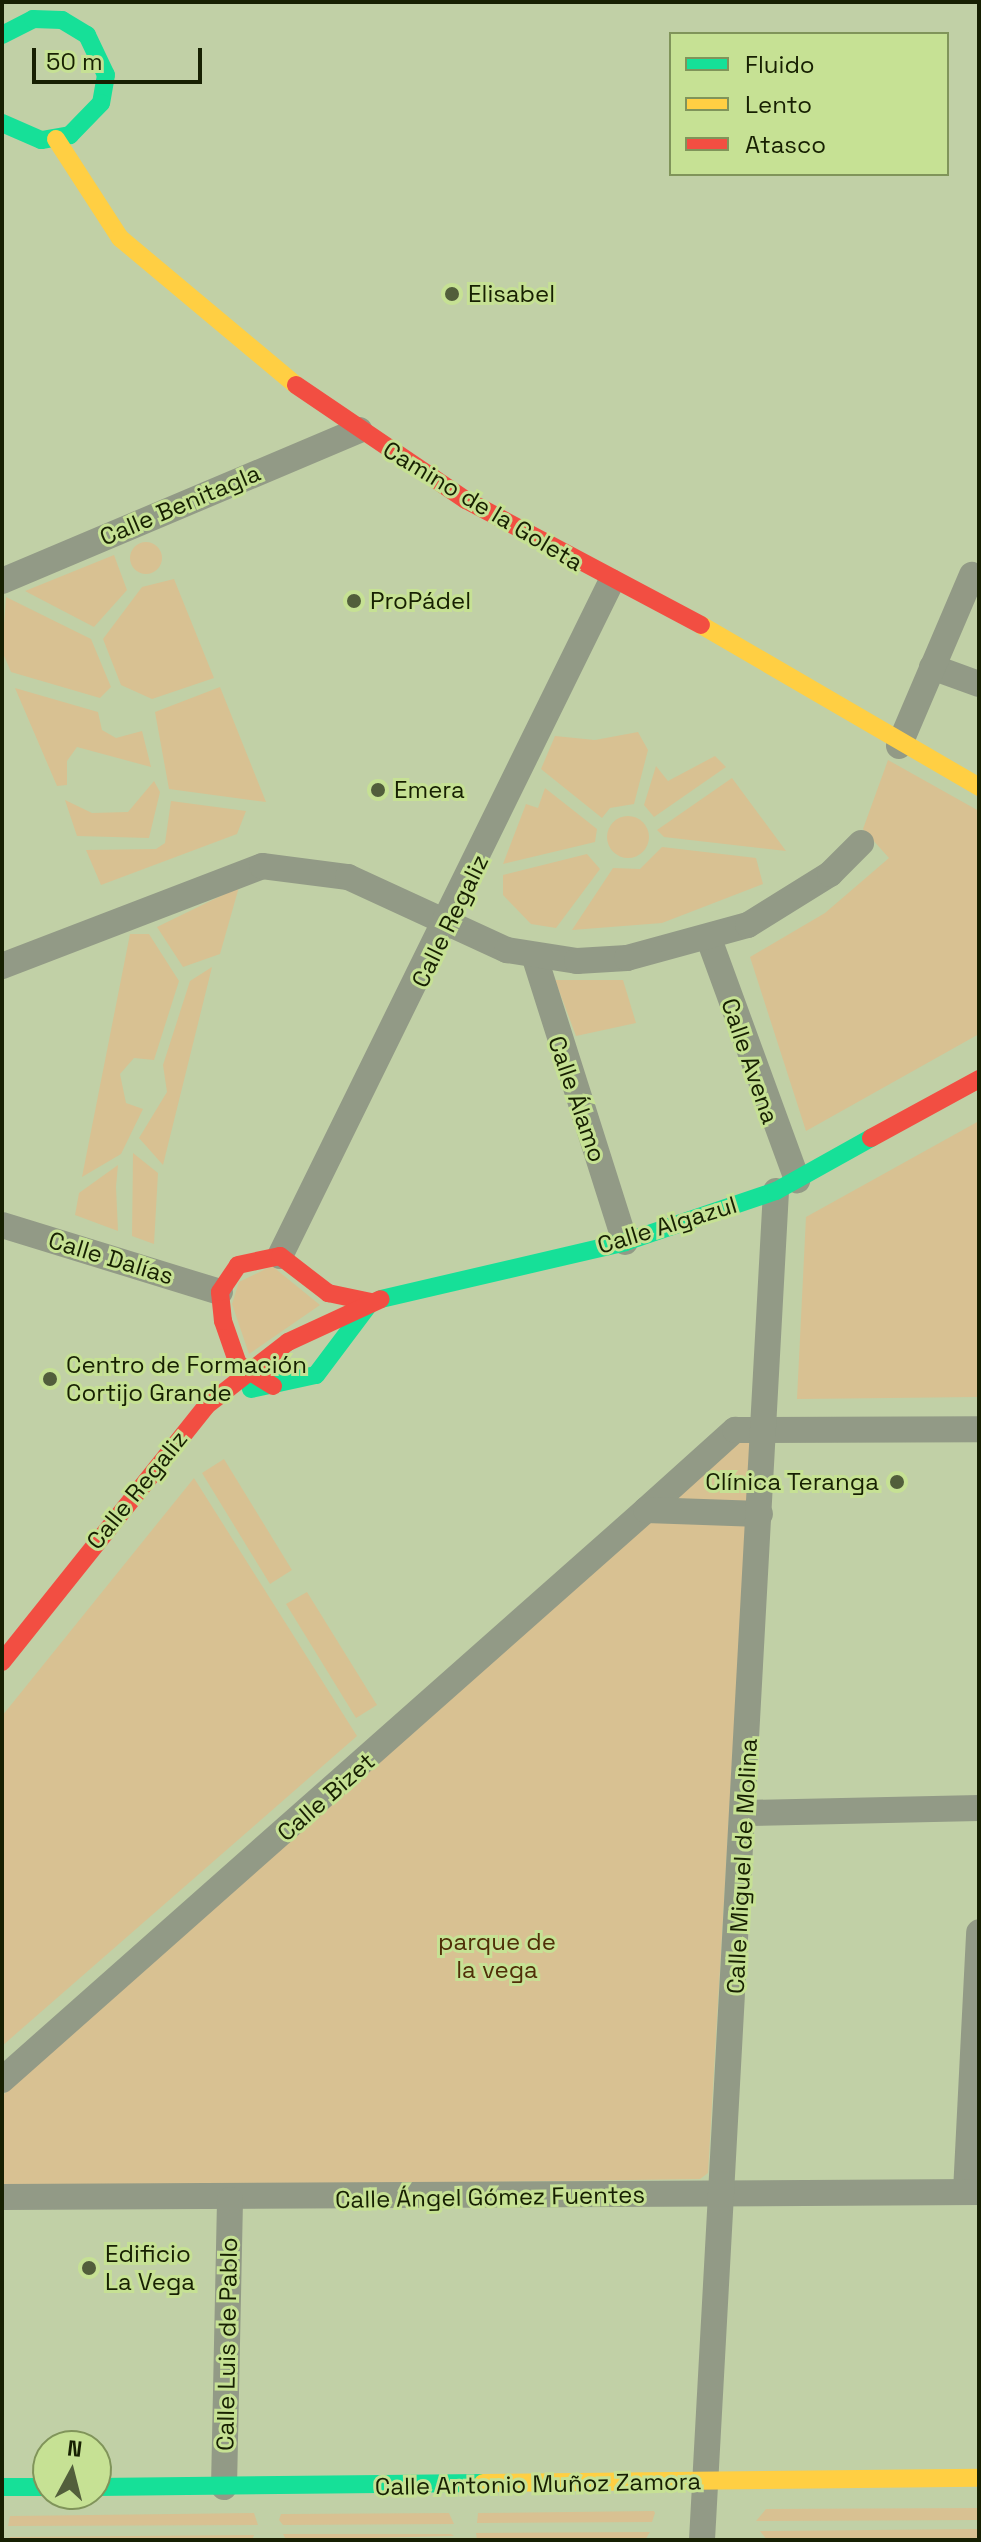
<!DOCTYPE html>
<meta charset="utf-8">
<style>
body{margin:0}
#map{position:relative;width:981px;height:2542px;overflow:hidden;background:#c1d0a6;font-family:"Space Grotesk",sans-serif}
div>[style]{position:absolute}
.green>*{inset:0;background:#d8c192}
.round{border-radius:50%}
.street>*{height:26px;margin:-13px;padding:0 13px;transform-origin:13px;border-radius:13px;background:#929a86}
.fast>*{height:18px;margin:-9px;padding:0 9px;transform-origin:9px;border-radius:9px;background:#16e098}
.slow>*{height:18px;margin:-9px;padding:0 9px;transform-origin:9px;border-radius:9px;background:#ffcf43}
.jam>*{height:18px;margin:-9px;padding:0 9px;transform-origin:9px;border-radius:9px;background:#f24e42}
.dots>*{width:22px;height:22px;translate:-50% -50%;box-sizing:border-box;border:4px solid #c6e194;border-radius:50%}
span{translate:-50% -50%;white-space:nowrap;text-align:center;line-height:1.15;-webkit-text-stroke:6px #c6e194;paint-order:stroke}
.poi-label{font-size:24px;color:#172002}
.left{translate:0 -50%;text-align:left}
.right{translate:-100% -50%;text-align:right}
.street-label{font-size:24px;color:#172002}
.park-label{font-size:24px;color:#502e08}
.frame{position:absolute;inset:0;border:4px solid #172002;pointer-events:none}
.legend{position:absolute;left:669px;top:32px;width:280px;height:144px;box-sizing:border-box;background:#c6e194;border:2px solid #80945a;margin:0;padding:10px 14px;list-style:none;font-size:24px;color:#172002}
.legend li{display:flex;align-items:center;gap:16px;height:40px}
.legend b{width:40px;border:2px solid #80945a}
.north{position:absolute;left:32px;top:2430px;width:80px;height:80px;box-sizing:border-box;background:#c6e194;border:2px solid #80945a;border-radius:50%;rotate:7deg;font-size:22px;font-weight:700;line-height:32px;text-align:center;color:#172002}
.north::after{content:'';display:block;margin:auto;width:28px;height:36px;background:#525e3b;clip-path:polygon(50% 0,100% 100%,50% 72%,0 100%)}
.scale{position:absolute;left:32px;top:48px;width:170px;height:36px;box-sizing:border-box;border:4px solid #172002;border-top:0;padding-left:10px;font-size:24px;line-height:28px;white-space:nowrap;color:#172002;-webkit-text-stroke:6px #c6e194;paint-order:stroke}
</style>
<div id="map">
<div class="green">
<i class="round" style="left:130px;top:542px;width:32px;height:32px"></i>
<i style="clip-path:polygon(114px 555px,127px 590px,94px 627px,25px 591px)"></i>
<i style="clip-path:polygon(174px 579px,214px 678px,152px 699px,121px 685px,103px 639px,142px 587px)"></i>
<i style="clip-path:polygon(6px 597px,91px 639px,111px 687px,100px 698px,11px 672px,2px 651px)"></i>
<i style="clip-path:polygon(220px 687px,266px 802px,169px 789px,155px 712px)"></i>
<i style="clip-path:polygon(15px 688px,98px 712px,102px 730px,116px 738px,142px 731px,151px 767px,77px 747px,67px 761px,67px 785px,57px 786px)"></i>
<i style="clip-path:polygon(638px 732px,648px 750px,634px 804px,610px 808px,602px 818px,541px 769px,555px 736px,595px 740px)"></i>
<i style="clip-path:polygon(715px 756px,726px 767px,654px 817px,644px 805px,656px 766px,668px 781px)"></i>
<i style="clip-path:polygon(888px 760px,979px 811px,979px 1034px,806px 1131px,750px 957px,825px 913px,889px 858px,863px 829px)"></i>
<i style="clip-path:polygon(732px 778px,786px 851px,664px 837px,657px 830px)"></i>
<i style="clip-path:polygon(154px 781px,160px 792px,149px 838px,77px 836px,65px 800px,92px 813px,128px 812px)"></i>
<i style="clip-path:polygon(545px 788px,597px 829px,595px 842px,503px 864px,526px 804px,538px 808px)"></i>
<i style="clip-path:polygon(171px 801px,246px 811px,237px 834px,101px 885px,86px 850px,156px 849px,165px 843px)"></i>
<i class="round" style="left:607px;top:816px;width:42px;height:42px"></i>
<i style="clip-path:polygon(662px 847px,756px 858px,763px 884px,662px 923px,572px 930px,613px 868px,640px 869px)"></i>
<i style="clip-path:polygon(587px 854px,600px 869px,556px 928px,531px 924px,503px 895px,503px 875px)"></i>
<i style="clip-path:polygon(239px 887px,220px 954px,183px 967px,157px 927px)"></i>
<i style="clip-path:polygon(130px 934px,149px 934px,179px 981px,154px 1060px,134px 1058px,120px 1074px,126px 1103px,143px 1109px,121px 1154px,82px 1177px)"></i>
<i style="clip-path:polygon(212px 967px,163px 1165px,139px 1138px,167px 1092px,163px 1065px,190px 981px)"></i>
<i style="clip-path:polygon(555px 980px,623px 980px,636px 1023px,576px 1036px)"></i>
<i style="clip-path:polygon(979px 1121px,979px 1397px,797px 1399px,806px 1217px)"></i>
<i style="clip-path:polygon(133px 1153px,158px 1173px,154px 1244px,132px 1236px)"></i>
<i style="clip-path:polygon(118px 1165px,116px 1187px,118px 1231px,75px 1215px,79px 1193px)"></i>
<i style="clip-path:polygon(272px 1266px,320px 1305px,249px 1354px,232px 1304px,239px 1282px)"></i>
<i style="clip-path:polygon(731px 1441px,751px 1441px,708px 2173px,700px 2179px,2px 2189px,2px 2096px)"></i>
<i style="clip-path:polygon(224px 1459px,292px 1570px,270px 1584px,202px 1473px)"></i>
<i style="clip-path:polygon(194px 1478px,357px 1736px,2px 2046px,2px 1716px)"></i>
<i style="clip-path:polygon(307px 1592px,377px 1705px,356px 1718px,286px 1604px)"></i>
<i style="clip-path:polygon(979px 2508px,979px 2520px,756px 2521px,766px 2509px)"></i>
<i style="clip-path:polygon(254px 2513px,258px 2525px,8px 2526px,10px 2516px)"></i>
<i style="clip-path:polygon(449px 2513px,454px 2524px,283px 2525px,279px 2520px,281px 2514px)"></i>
<i style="clip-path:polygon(478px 2513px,654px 2511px,655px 2513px,652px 2522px,477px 2523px)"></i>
<i style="clip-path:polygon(979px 2529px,979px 2540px,767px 2540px,760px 2531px)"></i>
<i style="clip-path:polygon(650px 2532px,645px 2540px,477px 2540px,476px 2533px)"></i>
<i style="clip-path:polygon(283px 2534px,451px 2534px,454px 2536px,286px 2540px)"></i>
<i style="clip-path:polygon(254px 2535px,252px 2540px,9px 2538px,10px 2537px)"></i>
</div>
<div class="street">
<i style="left:2px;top:581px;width:388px;rotate:-22.9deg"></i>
<i style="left:932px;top:667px;width:50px;rotate:19.9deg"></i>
<i style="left:899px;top:746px;width:186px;rotate:-66.9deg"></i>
<i style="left:709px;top:939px;width:257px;rotate:69.9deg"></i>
<i style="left:534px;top:955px;width:301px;rotate:72.4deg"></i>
<i style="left:2px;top:966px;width:279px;rotate:-21deg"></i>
<i style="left:262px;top:866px;width:87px;rotate:7.3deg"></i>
<i style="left:348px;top:877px;width:175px;rotate:24.7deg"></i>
<i style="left:507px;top:950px;width:71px;rotate:8.9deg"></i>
<i style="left:577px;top:961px;width:50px;rotate:-3.4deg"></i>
<i style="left:627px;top:958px;width:125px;rotate:-15.3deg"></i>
<i style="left:748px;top:925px;width:97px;rotate:-31.9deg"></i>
<i style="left:830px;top:874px;width:44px;rotate:-45deg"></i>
<i style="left:2px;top:1225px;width:228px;rotate:17.1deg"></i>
<i style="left:280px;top:1256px;width:751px;rotate:-63.84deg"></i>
<i style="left:646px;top:1510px;width:120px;rotate:-42deg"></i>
<i style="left:735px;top:1430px;width:244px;rotate:-0.2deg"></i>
<i style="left:746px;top:1813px;width:233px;rotate:-1.2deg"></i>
<i style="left:2px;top:2080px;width:860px;rotate:-41.51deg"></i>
<i style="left:646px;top:1510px;width:114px;rotate:2deg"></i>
<i style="left:966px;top:2192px;width:260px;rotate:-87.1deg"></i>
<i style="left:2px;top:2197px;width:977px;rotate:-0.29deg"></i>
<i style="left:224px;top:2487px;width:287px;rotate:-88.8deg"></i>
<i style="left:702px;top:2540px;width:1351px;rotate:-86.86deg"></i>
</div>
<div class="fast">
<i style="left:2px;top:35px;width:35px;rotate:-27deg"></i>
<i style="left:33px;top:19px;width:29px;rotate:2deg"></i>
<i style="left:62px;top:20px;width:29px;rotate:31deg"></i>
<i style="left:87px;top:35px;width:44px;rotate:64.6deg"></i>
<i style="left:106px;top:75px;width:28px;rotate:100deg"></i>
<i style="left:101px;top:103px;width:45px;rotate:134.1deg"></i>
<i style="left:70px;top:135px;width:29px;rotate:170deg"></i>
<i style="left:41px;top:140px;width:43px;rotate:-156.4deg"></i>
<i style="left:381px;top:1299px;width:251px;rotate:-13.1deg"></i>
<i style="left:625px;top:1242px;width:159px;rotate:-18.7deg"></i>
<i style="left:776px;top:1191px;width:109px;rotate:-29.2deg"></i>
<i style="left:251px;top:1389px;width:66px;rotate:-12.2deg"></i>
<i style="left:316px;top:1375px;width:90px;rotate:-53.1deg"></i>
<i style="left:2px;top:2487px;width:46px"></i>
<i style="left:96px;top:2487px;width:387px;rotate:-0.6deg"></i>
</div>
<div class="slow">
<i style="left:56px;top:139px;width:118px;rotate:57.1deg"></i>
<i style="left:120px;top:238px;width:229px;rotate:39.9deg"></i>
<i style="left:701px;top:625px;width:322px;rotate:30.2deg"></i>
<i style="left:483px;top:2483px;width:496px;rotate:-0.6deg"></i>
</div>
<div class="jam">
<i style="left:296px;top:385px;width:205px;rotate:34.1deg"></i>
<i style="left:466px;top:500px;width:266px;rotate:28deg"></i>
<i style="left:871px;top:1138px;width:123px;rotate:-28.6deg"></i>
<i style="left:273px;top:1386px;width:41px;rotate:-147.8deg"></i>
<i style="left:238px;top:1364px;width:46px;rotate:-109.2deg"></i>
<i style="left:223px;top:1321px;width:29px;rotate:-96deg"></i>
<i style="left:220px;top:1292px;width:32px;rotate:-56deg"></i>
<i style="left:238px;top:1265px;width:43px;rotate:-12.1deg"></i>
<i style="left:280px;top:1256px;width:61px;rotate:37.6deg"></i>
<i style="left:328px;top:1293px;width:44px;rotate:11.8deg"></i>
<i style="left:2px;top:1662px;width:327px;rotate:-51.4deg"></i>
<i style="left:206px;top:1406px;width:104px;rotate:-38deg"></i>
<i style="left:288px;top:1342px;width:102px;rotate:-24.8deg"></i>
</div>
<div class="dots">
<i style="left:452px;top:294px;background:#525e3b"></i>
<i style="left:354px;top:601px;background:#525e3b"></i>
<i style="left:378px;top:790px;background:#525e3b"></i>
<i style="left:50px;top:1379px;background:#525e3b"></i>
<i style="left:897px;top:1482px;background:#525e3b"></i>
<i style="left:89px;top:2268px;background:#525e3b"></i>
</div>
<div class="poi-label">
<span class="left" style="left:468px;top:294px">Elisabel</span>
<span class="left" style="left:370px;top:601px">ProPádel</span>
<span class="left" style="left:394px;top:790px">Emera</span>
<span class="left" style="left:66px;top:1379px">Centro de Formación<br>Cortijo Grande</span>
<span class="right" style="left:879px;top:1482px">Clínica Teranga</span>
<span class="left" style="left:105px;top:2268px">Edificio<br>La Vega</span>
</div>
<div class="street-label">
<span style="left:180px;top:505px;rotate:-23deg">Calle Benitagla</span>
<span style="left:483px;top:506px;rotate:31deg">Camino de la Goleta</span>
<span style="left:450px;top:921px;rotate:-64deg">Calle Regaliz</span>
<span style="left:750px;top:1061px;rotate:71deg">Calle Avena</span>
<span style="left:577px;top:1099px;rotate:71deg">Calle Álamo</span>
<span style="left:667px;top:1225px;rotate:-17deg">Calle Algazul</span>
<span style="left:111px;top:1258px;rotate:17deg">Calle Dalías</span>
<span style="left:137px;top:1490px;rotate:-51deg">Calle Regaliz</span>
<span style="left:326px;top:1797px;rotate:-41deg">Calle Bizet</span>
<span style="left:742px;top:1866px;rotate:-87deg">Calle Miguel de Molina</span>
<span style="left:490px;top:2197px;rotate:-1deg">Calle Ángel Gómez Fuentes</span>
<span style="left:227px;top:2344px;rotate:-89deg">Calle Luis de Pablo</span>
<span style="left:538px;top:2484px;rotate:-1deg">Calle Antonio Muñoz Zamora</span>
</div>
<div class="park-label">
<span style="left:497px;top:1956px">parque de<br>la vega</span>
</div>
<div class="frame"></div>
<ul class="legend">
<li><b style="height:10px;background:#16e098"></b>Fluido</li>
<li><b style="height:10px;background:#ffcf43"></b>Lento</li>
<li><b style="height:10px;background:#f24e42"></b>Atasco</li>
</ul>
<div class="north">N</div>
<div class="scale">50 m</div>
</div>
